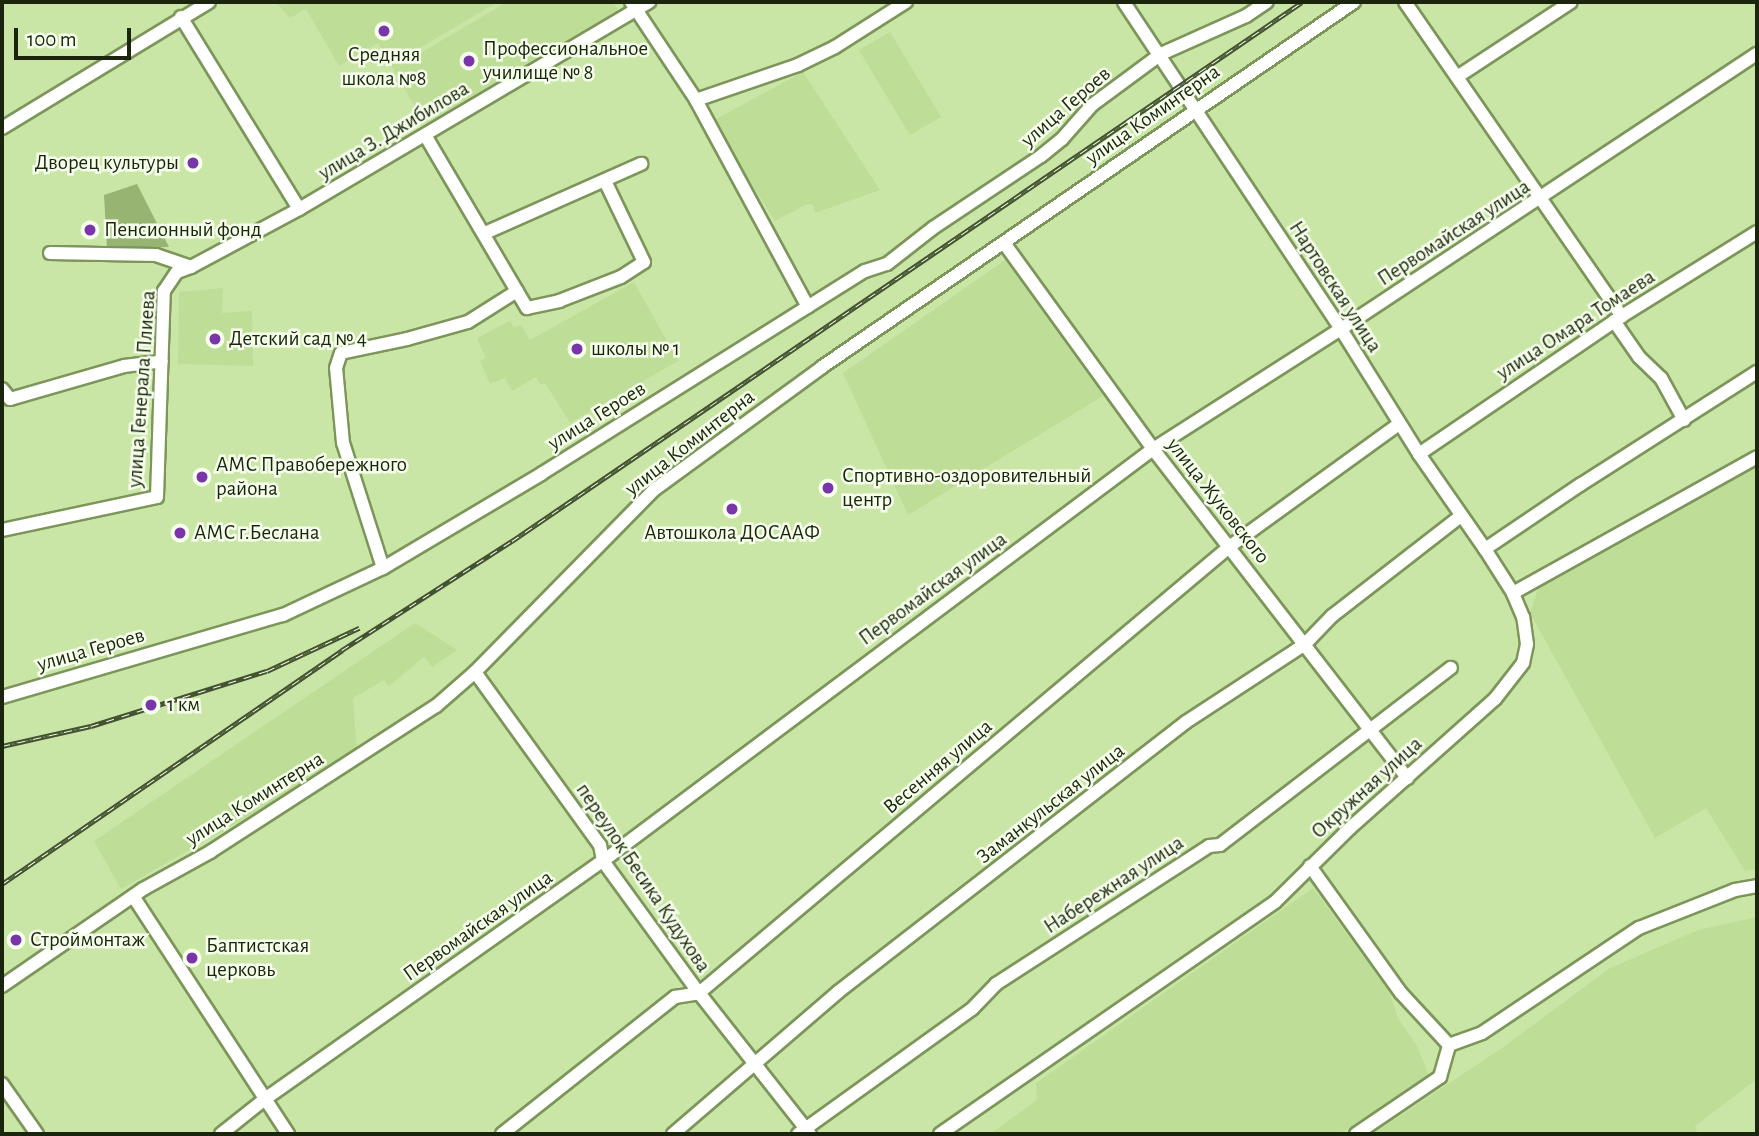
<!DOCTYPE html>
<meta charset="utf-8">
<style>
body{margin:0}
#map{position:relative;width:1759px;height:1136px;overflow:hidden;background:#cae6a7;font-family:"Alegreya Sans",sans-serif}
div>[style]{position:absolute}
.built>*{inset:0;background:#bedd97}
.green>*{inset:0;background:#97b472}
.roads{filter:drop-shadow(2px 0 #7c965a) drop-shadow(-2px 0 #7c965a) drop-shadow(0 2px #7c965a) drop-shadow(0 -2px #7c965a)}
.minor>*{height:12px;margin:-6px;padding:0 6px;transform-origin:6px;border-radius:6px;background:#fff}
.rail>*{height:5px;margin-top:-2.5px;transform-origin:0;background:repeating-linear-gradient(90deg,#f6ffec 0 8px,#435231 0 16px);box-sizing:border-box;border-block:2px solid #435231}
.dots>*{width:19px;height:19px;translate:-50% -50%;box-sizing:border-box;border:4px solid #f6ffec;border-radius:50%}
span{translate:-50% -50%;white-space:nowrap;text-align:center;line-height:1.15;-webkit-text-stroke:5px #f6ffec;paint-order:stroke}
.poi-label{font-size:21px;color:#1b250d}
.left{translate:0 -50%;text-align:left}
.right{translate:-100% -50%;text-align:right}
.street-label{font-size:21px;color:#1b250d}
.frame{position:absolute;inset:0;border:4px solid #1b250d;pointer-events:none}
.scale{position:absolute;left:14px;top:28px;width:117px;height:32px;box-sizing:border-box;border:4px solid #1b250d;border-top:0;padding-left:9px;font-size:21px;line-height:24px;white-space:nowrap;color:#1b250d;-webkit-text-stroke:5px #f6ffec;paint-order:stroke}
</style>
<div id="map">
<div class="built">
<i style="clip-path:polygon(276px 2px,498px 2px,399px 60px,393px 52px,400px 65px,507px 2px,613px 2px,618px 10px,425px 124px,378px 43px,339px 66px,306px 9px,290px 18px)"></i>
<i style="clip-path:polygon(890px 32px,941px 117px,910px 135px,859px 50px)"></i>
<i style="clip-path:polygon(803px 72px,880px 190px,815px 213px,812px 204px,805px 205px,775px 221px,747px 177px,716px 119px)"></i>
<i style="clip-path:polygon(1005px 260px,1103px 396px,908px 515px,843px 373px)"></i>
<i style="clip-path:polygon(634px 282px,678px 361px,570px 423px,545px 383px,541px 385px,536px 377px,512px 391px,505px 378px,490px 384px,480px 361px,486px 358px,477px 338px,510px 321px,514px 328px,521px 325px,530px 340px)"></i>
<i style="clip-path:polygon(223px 288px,222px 313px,252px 311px,253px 366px,178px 364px,179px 292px)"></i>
<i style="clip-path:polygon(1757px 466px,1757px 869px,1745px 871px,1706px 808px,1655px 838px,1530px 613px,1538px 589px)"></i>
<i style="clip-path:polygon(415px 623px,457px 650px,432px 667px,424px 657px,389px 686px,384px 680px,353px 698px,357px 754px,121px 889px,94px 841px)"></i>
<i style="clip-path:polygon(1313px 888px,1389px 991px,1398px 1018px,1417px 1046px,1429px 1076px,1340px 1134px,990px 1134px,1037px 1100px,1036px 1083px)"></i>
<i style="clip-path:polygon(1757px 917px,1757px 1079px,1695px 1126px,1698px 1134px,1373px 1134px,1502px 1048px,1610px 968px,1698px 930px)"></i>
</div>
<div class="green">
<i style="clip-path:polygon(137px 184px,169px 247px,107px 248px,104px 195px)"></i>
</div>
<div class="roads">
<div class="minor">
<i style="left:631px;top:2px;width:118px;rotate:56.4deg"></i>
<i style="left:696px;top:100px;width:235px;rotate:61.6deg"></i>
<i style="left:1405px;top:2px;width:382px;rotate:55.4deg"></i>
<i style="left:181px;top:17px;width:225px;rotate:58.4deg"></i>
<i style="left:1457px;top:77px;width:136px;rotate:-33.3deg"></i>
<i style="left:696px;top:100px;width:108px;rotate:-18.9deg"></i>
<i style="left:798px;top:65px;width:41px;rotate:-25.9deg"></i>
<i style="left:835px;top:47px;width:84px;rotate:-32.4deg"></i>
<i style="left:2px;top:128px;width:242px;rotate:-31.3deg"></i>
<i style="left:425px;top:135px;width:201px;rotate:59.5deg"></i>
<i style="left:527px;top:308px;width:33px;rotate:-12deg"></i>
<i style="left:559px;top:301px;width:66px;rotate:-21.2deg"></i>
<i style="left:621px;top:277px;width:27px;rotate:-33deg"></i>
<i style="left:644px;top:262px;width:90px;rotate:-115.7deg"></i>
<i style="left:485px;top:233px;width:171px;rotate:-23.9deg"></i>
<i style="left:1004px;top:243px;width:254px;rotate:54.1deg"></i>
<i style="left:1153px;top:449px;width:416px;rotate:52.3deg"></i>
<i style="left:50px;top:253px;width:106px;rotate:1.1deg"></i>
<i style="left:156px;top:255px;width:37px;rotate:19deg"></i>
<i style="left:1614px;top:321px;width:44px;rotate:55.2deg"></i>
<i style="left:1639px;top:357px;width:30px;rotate:44deg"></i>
<i style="left:1661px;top:378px;width:48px;rotate:61.3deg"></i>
<i style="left:2px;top:389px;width:13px;rotate:51deg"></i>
<i style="left:10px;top:399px;width:119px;rotate:-16.1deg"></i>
<i style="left:124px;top:366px;width:38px;rotate:-7deg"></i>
<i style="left:1419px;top:454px;width:245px;rotate:-34.2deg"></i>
<i style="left:1622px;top:316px;width:159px;rotate:-31.9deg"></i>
<i style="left:2px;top:530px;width:158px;rotate:-12deg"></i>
<i style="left:157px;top:497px;width:206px;rotate:-88.1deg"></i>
<i style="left:164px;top:291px;width:23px;rotate:-56deg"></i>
<i style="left:177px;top:272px;width:15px;rotate:-20deg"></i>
<i style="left:191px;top:267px;width:123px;rotate:-28.2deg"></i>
<i style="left:299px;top:209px;width:407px;rotate:-30.6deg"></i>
<i style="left:1485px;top:549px;width:115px;rotate:-34deg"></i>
<i style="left:1580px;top:485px;width:210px;rotate:-32.6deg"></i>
<i style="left:383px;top:568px;width:131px;rotate:-107.7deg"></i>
<i style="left:343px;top:443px;width:75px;rotate:-95.3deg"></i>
<i style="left:336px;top:368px;width:16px;rotate:-72deg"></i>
<i style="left:341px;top:353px;width:67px;rotate:-12deg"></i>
<i style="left:407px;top:339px;width:63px;rotate:-15.6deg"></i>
<i style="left:468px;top:322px;width:58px;rotate:-32.3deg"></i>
<i style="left:1513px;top:593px;width:279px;rotate:-29.1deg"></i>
<i style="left:475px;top:672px;width:213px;rotate:54.2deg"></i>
<i style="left:600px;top:845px;width:16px;rotate:79deg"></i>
<i style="left:603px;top:861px;width:163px;rotate:54deg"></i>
<i style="left:699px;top:993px;width:179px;rotate:51.8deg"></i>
<i style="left:2px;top:697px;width:293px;rotate:-16.3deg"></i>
<i style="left:283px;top:615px;width:110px;rotate:-25.2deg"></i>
<i style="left:383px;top:568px;width:184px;rotate:-30.7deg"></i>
<i style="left:541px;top:474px;width:382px;rotate:-32.1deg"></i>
<i style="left:865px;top:271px;width:23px;rotate:-18deg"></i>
<i style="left:887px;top:264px;width:58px;rotate:-38deg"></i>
<i style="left:933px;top:228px;width:130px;rotate:-33.7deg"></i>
<i style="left:1041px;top:156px;width:27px;rotate:-39deg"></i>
<i style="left:1062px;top:139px;width:45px;rotate:-48.6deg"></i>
<i style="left:1092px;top:105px;width:86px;rotate:-36.5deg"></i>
<i style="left:1161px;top:54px;width:93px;rotate:-24.1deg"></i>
<i style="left:1246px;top:16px;width:25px;rotate:-34deg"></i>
<i style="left:1310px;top:866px;width:156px;rotate:54.4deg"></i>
<i style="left:1401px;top:993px;width:71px;rotate:47.3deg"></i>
<i style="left:1449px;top:1045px;width:35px;rotate:-20deg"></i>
<i style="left:1482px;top:1033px;width:189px;rotate:-33.8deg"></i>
<i style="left:1639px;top:928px;width:103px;rotate:-21.6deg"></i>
<i style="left:1735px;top:890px;width:22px;rotate:-10deg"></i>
<i style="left:133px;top:896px;width:284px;rotate:56.9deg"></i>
<i style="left:2px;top:986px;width:171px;rotate:-34.5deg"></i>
<i style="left:143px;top:889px;width:77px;rotate:-28.9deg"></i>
<i style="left:210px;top:852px;width:269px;rotate:-32.9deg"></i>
<i style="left:436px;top:706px;width:52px;rotate:-41.1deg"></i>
<i style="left:475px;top:672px;width:257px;rotate:-45.5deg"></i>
<i style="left:655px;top:489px;width:207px;rotate:-36.1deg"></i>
<i style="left:822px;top:367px;width:645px;rotate:-34.45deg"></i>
<i style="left:2px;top:1084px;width:61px;rotate:55deg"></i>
<i style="left:221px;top:1134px;width:56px;rotate:-38.5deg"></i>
<i style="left:265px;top:1099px;width:413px;rotate:-35.2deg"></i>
<i style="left:603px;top:861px;width:687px;rotate:-36.84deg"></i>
<i style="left:1153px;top:449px;width:223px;rotate:-32.6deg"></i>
<i style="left:1341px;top:329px;width:499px;rotate:-33.5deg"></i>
<i style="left:502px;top:1134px;width:221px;rotate:-38.4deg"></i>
<i style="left:675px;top:997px;width:24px;rotate:-9deg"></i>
<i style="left:699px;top:993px;width:693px;rotate:-40.08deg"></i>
<i style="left:1229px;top:547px;width:210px;rotate:-35.9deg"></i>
<i style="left:673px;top:1134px;width:218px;rotate:-40.7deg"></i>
<i style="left:838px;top:992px;width:440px;rotate:-37.8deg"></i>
<i style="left:1186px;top:722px;width:142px;rotate:-33.2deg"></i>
<i style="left:1305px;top:644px;width:39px;rotate:-46deg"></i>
<i style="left:1332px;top:616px;width:163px;rotate:-37.8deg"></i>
<i style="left:798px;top:1134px;width:214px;rotate:-35.7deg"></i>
<i style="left:972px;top:1009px;width:35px;rotate:-46deg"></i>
<i style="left:996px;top:984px;width:254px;rotate:-32.9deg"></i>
<i style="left:1209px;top:846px;width:11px;rotate:-5deg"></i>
<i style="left:1220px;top:845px;width:291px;rotate:-37.5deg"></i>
<i style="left:940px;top:1134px;width:407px;rotate:-34.7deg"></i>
<i style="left:1275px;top:902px;width:105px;rotate:-44.6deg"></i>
<i style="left:1350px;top:828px;width:194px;rotate:-41.7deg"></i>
<i style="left:1495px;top:699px;width:46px;rotate:-52.1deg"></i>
<i style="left:1523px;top:663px;width:19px;rotate:-78deg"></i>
<i style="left:1527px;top:644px;width:27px;rotate:-98deg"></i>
<i style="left:1523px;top:617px;width:26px;rotate:-113deg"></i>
<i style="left:1513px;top:593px;width:52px;rotate:-122.5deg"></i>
<i style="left:1485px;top:549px;width:116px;rotate:-124.8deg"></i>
<i style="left:1419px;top:454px;width:147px;rotate:-122deg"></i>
<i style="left:1341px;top:329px;width:392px;rotate:-123.6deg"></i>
<i style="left:1356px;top:1134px;width:102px;rotate:-34.2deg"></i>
<i style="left:1440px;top:1077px;width:33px;rotate:-74deg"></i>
</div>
</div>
<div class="rail">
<i style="left:2px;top:746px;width:91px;rotate:-12.7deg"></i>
<i style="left:91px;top:726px;width:184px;rotate:-17.4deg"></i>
<i style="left:267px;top:671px;width:102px;rotate:-25.1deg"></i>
<i style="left:2px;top:884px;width:413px;rotate:-34.5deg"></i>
<i style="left:342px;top:650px;width:202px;rotate:-32.7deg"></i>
<i style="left:512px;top:541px;width:956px;rotate:-34.3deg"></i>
</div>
<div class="dots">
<i style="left:384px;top:31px;background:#7935a9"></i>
<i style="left:469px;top:61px;background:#7935a9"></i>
<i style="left:193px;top:163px;background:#7935a9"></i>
<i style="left:90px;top:230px;background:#7935a9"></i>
<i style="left:215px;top:339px;background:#7935a9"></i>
<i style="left:577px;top:349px;background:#7935a9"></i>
<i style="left:202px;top:477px;background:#7935a9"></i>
<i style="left:828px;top:488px;background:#7935a9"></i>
<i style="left:732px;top:509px;background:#7935a9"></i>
<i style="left:180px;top:533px;background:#7935a9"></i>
<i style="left:151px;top:705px;background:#7935a9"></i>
<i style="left:16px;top:940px;background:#7935a9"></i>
<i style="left:192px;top:958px;background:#7935a9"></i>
</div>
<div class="poi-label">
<span class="left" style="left:483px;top:61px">Профессиональное<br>училище № 8</span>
<span style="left:384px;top:67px">Средняя<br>школа №8</span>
<span class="right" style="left:179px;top:163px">Дворец культуры</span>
<span class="left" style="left:104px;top:230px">Пенсионный фонд</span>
<span class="left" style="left:229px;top:339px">Детский сад № 4</span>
<span class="left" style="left:591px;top:349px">школы № 1</span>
<span class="left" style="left:216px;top:477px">АМС Правобережного<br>района</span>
<span class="left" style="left:842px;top:488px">Спортивно-оздоровительный<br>центр</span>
<span class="left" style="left:194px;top:533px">АМС г.Беслана</span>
<span style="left:732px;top:533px">Автошкола ДОСААФ</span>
<span class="left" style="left:167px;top:705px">1 км</span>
<span class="left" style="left:30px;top:940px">Строймонтаж</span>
<span class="left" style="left:206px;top:958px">Баптистская<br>церковь</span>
</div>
<div class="street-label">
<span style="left:1066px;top:107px;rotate:-41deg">улица Героев</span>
<span style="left:1153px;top:115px;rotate:-35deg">улица Коминтерна</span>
<span style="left:394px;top:131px;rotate:-31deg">улица З. Джибилова</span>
<span style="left:1454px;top:233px;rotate:-33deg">Первомайская улица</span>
<span style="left:1335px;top:287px;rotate:57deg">Нартовская улица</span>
<span style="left:1576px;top:325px;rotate:-33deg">улица Омара Томаева</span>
<span style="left:142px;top:389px;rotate:-86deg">улица Генерала Плиева</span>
<span style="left:597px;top:416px;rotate:-32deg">улица Героев</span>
<span style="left:690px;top:443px;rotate:-38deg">улица Коминтерна</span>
<span style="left:1218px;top:501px;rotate:52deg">улица Жуковского</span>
<span style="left:933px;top:589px;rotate:-36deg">Первомайская улица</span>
<span style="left:91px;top:650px;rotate:-16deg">улица Героев</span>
<span style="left:938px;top:767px;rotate:-40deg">Весенняя улица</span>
<span style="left:1367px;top:788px;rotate:-42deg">Окружная улица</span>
<span style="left:255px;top:799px;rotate:-32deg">улица Коминтерна</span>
<span style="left:1051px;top:804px;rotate:-38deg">Заманкульская улица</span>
<span style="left:643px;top:878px;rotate:56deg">переулок Бесика Кудухова</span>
<span style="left:1114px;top:885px;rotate:-33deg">Набережная улица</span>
<span style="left:478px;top:926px;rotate:-35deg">Первомайская улица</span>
</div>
<div class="frame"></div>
<div class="scale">100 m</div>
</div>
